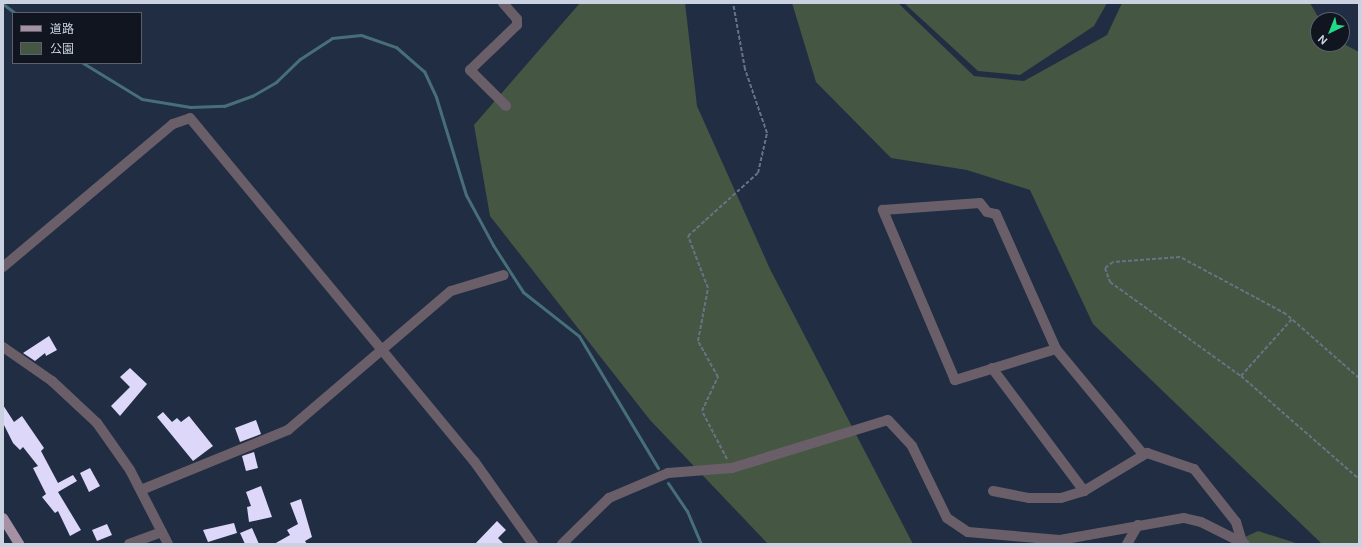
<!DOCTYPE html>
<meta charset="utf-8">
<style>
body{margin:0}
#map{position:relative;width:1362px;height:547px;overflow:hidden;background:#212d43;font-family:"DM Sans","Noto Sans JP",sans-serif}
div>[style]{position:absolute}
.green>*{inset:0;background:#455642}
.stream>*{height:3px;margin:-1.5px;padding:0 1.5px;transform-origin:1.5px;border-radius:1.5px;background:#476f78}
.building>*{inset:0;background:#ddd7fa}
.path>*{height:2px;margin-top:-1px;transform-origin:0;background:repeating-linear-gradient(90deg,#687285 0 4px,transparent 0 6px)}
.minor>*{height:10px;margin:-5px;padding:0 5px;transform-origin:5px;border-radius:5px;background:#6a5f69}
.major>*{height:10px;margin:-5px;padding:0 5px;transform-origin:5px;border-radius:5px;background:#a691a4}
span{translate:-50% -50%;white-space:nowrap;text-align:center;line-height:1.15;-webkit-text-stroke:4px #10151f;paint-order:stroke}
.frame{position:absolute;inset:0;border:4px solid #cad2e1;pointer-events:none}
.legend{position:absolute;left:12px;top:12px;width:130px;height:52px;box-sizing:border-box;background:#10151f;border:1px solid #5a616d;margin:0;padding:5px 7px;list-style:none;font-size:12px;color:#cad2e1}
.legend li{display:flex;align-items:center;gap:8px;height:20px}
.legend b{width:20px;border:1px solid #5a616d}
.north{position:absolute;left:1310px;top:12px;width:40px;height:40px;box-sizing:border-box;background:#10151f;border:1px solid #5a616d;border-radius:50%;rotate:223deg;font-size:11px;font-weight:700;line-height:16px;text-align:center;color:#cad2e1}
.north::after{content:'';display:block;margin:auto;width:14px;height:18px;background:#23d886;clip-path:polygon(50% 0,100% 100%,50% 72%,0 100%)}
</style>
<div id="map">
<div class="green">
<i style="clip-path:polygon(580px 3px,685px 3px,697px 106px,770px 269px,913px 544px,768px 544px,650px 420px,490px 216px,474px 125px)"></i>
<i style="clip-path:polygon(792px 3px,898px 3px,974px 76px,1024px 81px,1107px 35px,1122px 3px,1310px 3px,1320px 20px,1318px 44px,1342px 43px,1359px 52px,1359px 544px,1322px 544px,1093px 324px,1030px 190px,967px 170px,891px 158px,816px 82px)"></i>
<i style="clip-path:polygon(904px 3px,1107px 3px,1094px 26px,1020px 75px,978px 71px)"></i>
<i style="clip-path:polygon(1258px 531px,1299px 544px,1230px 544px)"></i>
</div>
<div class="stream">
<i style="left:3px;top:4px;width:15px;rotate:37deg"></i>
<i style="left:83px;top:63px;width:69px;rotate:31.4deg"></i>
<i style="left:142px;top:99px;width:49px;rotate:9.5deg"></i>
<i style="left:190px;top:107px;width:34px;rotate:-2deg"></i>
<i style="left:224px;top:106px;width:30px;rotate:-20deg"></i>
<i style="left:252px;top:96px;width:28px;rotate:-30deg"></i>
<i style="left:276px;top:82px;width:33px;rotate:-44deg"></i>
<i style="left:300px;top:59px;width:38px;rotate:-33deg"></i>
<i style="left:332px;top:38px;width:29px;rotate:-6deg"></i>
<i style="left:361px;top:35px;width:37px;rotate:19deg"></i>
<i style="left:396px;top:47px;width:37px;rotate:41deg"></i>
<i style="left:424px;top:71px;width:29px;rotate:65deg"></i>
<i style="left:436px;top:97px;width:102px;rotate:73deg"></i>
<i style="left:466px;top:195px;width:57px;rotate:61.6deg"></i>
<i style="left:493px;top:245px;width:56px;rotate:57.4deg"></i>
<i style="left:523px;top:292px;width:71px;rotate:38.2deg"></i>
<i style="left:579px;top:336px;width:154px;rotate:59.1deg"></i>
<i style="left:668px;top:483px;width:34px;rotate:56deg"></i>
<i style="left:687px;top:511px;width:36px;rotate:67deg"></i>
</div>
<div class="building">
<i style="clip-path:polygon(49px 336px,57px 350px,46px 356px,45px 353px,35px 361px,23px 353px)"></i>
<i style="clip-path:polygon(130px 368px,147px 384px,120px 416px,111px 406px,130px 387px,120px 377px)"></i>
<i style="clip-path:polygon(3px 405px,14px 422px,22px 416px,44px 448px,41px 451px,58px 483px,73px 475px,77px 481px,58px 492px,81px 530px,70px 536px,58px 511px,55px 513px,42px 497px,46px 494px,33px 468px,38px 466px,23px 447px,20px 450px,13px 443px,3px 423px)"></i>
<i style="clip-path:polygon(163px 412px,172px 422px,177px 418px,181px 422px,189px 416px,213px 446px,193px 461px,157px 417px)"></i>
<i style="clip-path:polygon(256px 420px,261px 434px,240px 442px,235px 428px)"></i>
<i style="clip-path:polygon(254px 452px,258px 468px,246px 471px,242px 456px)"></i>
<i style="clip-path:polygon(90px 468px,100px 486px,89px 492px,80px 473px)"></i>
<i style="clip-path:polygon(261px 486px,272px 517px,249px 522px,247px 507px,251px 506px,246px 492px)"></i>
<i style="clip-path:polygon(301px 499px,312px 537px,305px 541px,307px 544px,274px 544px,290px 535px,287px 530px,298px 524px,290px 503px)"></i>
<i style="clip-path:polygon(497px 521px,506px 530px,498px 538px,504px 544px,475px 544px)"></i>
<i style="clip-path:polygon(234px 523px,237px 533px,208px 542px,203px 530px)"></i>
<i style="clip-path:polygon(107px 524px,112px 535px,97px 541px,92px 530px)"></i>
<i style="clip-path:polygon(252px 528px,259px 544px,245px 544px,240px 533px)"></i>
</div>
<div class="path">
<i style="left:1241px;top:376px;width:76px;rotate:-48.2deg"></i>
<i style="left:1359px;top:378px;width:97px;rotate:-138.8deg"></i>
<i style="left:1286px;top:314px;width:120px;rotate:-151.7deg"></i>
<i style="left:1180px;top:257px;width:67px;rotate:175.7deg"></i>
<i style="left:1113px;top:262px;width:10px;rotate:143deg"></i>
<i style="left:1105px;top:268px;width:15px;rotate:70deg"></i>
<i style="left:1110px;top:282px;width:161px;rotate:35.7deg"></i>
<i style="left:1241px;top:376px;width:157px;rotate:41.1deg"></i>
<i style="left:727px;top:459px;width:54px;rotate:-117.5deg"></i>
<i style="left:702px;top:411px;width:38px;rotate:-65deg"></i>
<i style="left:718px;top:377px;width:41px;rotate:-119.1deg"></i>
<i style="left:698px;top:341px;width:54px;rotate:-79.3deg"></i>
<i style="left:708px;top:288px;width:56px;rotate:-111deg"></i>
<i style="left:688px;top:236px;width:94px;rotate:-42deg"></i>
<i style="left:758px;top:173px;width:41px;rotate:-77.3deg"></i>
<i style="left:767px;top:133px;width:68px;rotate:-109deg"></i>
<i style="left:745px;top:69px;width:67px;rotate:-100.3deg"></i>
</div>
<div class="minor">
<i style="left:503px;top:3px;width:21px;rotate:49deg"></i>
<i style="left:517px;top:19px;width:6px;rotate:90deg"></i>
<i style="left:517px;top:25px;width:65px;rotate:136.2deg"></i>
<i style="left:470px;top:70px;width:51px;rotate:45deg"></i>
<i style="left:3px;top:267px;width:222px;rotate:-40.1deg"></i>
<i style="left:173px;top:124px;width:18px;rotate:-19deg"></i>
<i style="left:190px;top:118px;width:445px;rotate:50.4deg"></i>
<i style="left:474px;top:461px;width:102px;rotate:54.6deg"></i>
<i style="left:3px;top:347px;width:60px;rotate:34.8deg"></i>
<i style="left:52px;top:381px;width:62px;rotate:43deg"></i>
<i style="left:97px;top:423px;width:57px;rotate:54.9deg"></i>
<i style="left:130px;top:470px;width:83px;rotate:62.8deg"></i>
<i style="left:1056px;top:349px;width:106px;rotate:162.9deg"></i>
<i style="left:955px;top:380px;width:185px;rotate:-113deg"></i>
<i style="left:883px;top:210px;width:97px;rotate:-4.1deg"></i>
<i style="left:980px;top:203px;width:11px;rotate:52deg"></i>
<i style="left:987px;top:212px;width:9px;rotate:13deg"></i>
<i style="left:996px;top:214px;width:148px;rotate:66deg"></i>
<i style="left:1056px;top:349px;width:136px;rotate:50.4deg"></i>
<i style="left:992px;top:368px;width:154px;rotate:53.2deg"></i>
<i style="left:141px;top:490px;width:159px;rotate:-22.2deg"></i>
<i style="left:288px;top:430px;width:214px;rotate:-40.5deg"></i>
<i style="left:451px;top:291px;width:55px;rotate:-16.8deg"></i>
<i style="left:993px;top:491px;width:37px;rotate:11deg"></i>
<i style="left:1029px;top:498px;width:32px"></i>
<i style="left:1061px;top:498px;width:24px;rotate:-17deg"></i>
<i style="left:1084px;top:491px;width:74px;rotate:-31.1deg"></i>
<i style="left:1147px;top:453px;width:50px;rotate:18.8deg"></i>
<i style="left:1194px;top:469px;width:68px;rotate:51.6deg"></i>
<i style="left:1236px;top:522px;width:21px;rotate:73deg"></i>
<i style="left:129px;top:544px;width:35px;rotate:-20deg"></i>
<i style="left:562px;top:544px;width:66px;rotate:-44.4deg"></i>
<i style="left:609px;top:498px;width:64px;rotate:-23deg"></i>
<i style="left:668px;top:473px;width:64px;rotate:-4.5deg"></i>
<i style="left:732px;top:468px;width:163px;rotate:-17.1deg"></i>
<i style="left:888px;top:420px;width:35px;rotate:47deg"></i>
<i style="left:912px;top:446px;width:80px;rotate:64.1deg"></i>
<i style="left:947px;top:518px;width:25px;rotate:34deg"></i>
<i style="left:968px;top:532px;width:92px;rotate:5deg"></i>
<i style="left:1060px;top:540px;width:126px;rotate:-10.1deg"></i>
<i style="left:1184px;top:518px;width:17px;rotate:13deg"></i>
<i style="left:1201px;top:522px;width:49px;rotate:26.6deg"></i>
<i style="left:1127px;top:544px;width:22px;rotate:-60deg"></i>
</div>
<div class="major">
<i style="left:3px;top:518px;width:31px;rotate:58deg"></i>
</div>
<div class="frame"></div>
<ul class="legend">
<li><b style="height:5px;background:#a691a4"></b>道路</li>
<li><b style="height:11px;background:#455642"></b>公園</li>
</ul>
<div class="north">N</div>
</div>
